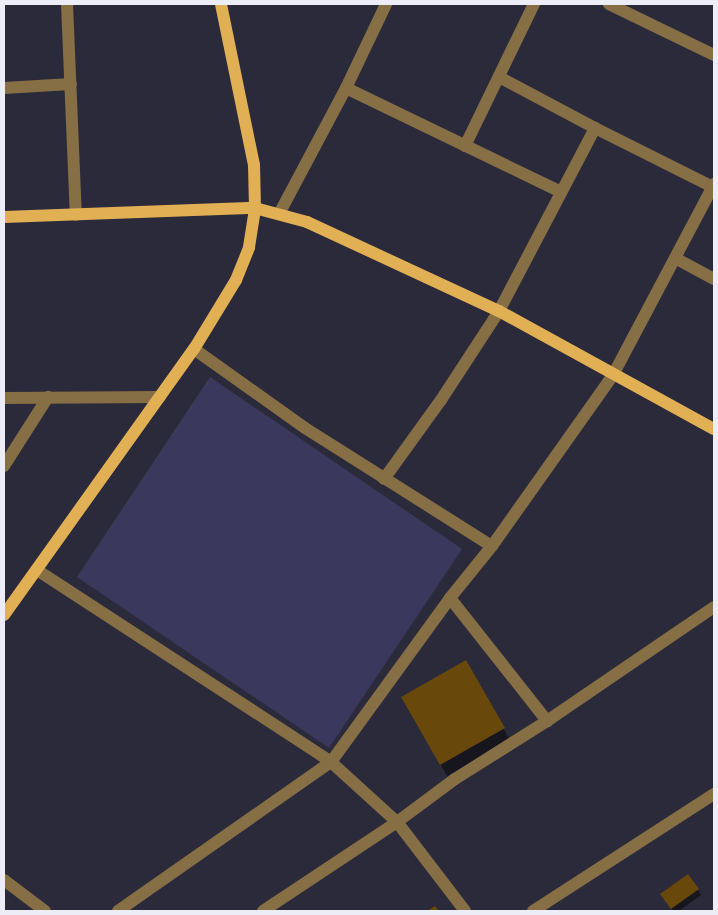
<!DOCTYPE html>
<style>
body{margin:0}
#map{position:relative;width:718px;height:915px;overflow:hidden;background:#2b2a3a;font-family:Figtree,sans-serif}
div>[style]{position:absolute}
.green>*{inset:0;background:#3b385d}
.shadow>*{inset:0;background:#0007}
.building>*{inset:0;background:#69480b}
.minor>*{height:12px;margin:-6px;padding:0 6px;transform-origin:6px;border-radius:6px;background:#866e45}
.major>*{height:12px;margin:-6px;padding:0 6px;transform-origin:6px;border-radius:6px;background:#e1af54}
span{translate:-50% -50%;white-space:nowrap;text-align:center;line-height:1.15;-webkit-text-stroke:5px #14141b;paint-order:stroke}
.frame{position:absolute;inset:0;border:5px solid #ededf7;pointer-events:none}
</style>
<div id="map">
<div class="green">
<i style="clip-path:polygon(210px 377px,462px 549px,329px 748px,77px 577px)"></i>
</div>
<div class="shadow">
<i style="clip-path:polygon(465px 661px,510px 740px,447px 776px,402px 698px)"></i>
<i style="clip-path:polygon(698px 890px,701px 895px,679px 911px,673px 911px,665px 900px)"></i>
</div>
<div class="building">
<i style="clip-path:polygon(466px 660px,505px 728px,440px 765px,401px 697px)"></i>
<i style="clip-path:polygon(688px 874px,699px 889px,671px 909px,660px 894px)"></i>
<i style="clip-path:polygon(435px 906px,439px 911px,427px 911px)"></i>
</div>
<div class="minor">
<i style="left:67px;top:4px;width:211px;rotate:87.6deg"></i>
<i style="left:609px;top:4px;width:117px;rotate:25.9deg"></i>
<i style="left:4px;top:88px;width:67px;rotate:-3.4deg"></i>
<i style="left:346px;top:88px;width:239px;rotate:25.8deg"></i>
<i style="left:595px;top:128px;width:132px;rotate:26.6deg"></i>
<i style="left:465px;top:146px;width:158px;rotate:-64.1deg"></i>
<i style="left:279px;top:214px;width:143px;rotate:-62deg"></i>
<i style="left:346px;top:88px;width:93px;rotate:-64.5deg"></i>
<i style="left:675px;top:258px;width:44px;rotate:28.3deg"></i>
<i style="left:194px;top:349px;width:136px;rotate:35.4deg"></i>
<i style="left:305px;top:428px;width:221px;rotate:32.3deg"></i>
<i style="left:4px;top:398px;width:156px;rotate:-0.4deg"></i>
<i style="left:4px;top:466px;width:82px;rotate:-57.5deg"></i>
<i style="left:384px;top:479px;width:97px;rotate:-54.2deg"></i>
<i style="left:441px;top:400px;width:106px;rotate:-56.9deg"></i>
<i style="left:499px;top:311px;width:207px;rotate:-62.3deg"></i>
<i style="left:595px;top:128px;width:109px;rotate:-152deg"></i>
<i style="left:37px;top:570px;width:351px;rotate:33.1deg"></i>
<i style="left:331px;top:762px;width:89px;rotate:42.3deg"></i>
<i style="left:397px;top:822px;width:112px;rotate:52.6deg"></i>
<i style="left:450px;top:598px;width:157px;rotate:51.7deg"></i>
<i style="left:4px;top:880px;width:51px;rotate:37.1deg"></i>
<i style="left:118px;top:911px;width:260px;rotate:-35deg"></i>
<i style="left:331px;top:762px;width:203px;rotate:-54deg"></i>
<i style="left:450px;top:598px;width:67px;rotate:-51.1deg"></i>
<i style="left:492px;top:546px;width:209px;rotate:-54.7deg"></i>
<i style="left:613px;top:375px;width:216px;rotate:-62.1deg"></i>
<i style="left:263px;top:911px;width:161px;rotate:-33.6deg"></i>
<i style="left:397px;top:822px;width:72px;rotate:-36.6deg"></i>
<i style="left:455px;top:779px;width:109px;rotate:-32.2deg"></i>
<i style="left:547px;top:721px;width:202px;rotate:-34.3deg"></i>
<i style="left:533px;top:911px;width:216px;rotate:-32.9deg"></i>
</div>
<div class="major">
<i style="left:4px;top:217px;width:251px;rotate:-2.1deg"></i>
<i style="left:255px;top:208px;width:54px;rotate:15.1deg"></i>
<i style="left:307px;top:222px;width:212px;rotate:24.9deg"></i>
<i style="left:499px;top:311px;width:245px;rotate:28.8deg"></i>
<i style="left:4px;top:615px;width:327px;rotate:-54.5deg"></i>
<i style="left:194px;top:349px;width:81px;rotate:-58.7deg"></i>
<i style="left:236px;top:280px;width:35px;rotate:-68deg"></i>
<i style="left:249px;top:247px;width:39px;rotate:-81deg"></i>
<i style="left:255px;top:208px;width:43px;rotate:-91.3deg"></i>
<i style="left:254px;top:165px;width:164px;rotate:-101.6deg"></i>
</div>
<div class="frame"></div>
</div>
